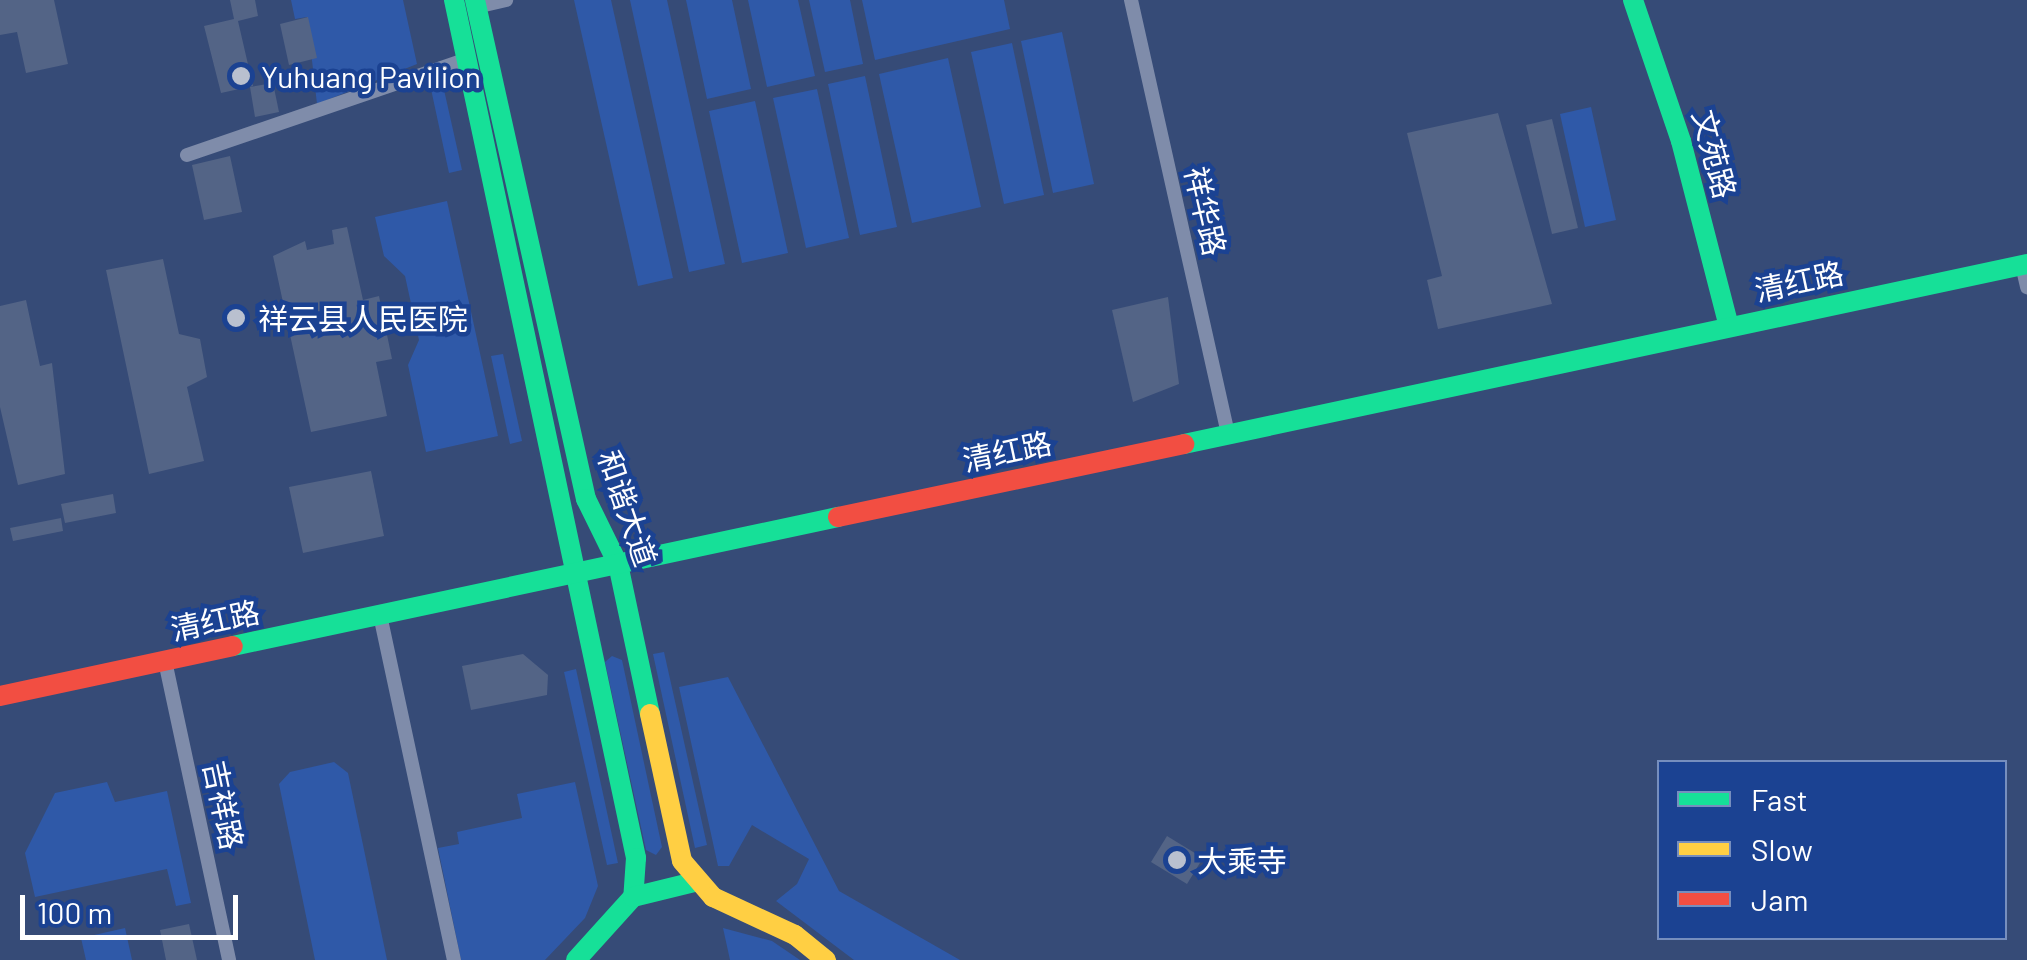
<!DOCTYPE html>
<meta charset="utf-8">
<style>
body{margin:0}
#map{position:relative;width:2027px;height:960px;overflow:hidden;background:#364b77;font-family:Barlow,"Noto Sans SC",sans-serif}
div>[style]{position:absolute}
.green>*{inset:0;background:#2f59a8}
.building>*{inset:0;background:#536486}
.street>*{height:14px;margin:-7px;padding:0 7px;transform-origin:7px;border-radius:7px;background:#7f8caa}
.fast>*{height:20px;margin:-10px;padding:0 10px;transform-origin:10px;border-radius:10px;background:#16e098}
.slow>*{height:20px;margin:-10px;padding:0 10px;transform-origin:10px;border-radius:10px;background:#ffcf43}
.jam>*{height:20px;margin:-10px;padding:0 10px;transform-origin:10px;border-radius:10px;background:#f24e42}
.dots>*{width:28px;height:28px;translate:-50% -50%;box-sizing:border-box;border:5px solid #1b4292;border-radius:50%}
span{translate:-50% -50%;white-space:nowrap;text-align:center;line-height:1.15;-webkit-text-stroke:9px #1b4292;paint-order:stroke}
.poi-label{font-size:30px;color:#fff}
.left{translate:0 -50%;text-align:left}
.street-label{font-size:30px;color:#fff}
.legend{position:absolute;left:1657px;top:760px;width:350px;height:180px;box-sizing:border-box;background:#1b4292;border:2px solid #768ebe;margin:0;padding:12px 18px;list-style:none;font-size:30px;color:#fff}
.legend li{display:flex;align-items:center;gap:20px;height:50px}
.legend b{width:50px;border:2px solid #768ebe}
.scale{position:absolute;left:20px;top:895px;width:218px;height:45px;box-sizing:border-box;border:5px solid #fff;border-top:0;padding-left:12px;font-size:30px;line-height:35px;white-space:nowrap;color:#fff;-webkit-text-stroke:8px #1b4292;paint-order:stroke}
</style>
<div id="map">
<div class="green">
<i style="clip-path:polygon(291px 0,403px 0,417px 64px,317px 104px,307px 17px,295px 19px)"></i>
<i style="clip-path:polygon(574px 0,611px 0,673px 278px,638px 286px)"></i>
<i style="clip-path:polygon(630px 0,667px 0,725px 264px,689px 272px)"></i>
<i style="clip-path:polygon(686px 0,732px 0,751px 89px,707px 99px)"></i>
<i style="clip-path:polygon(748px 0,798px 0,815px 76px,767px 87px)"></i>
<i style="clip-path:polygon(809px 0,850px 0,863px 64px,825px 72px)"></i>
<i style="clip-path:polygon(862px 0,1004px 0,1010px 29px,875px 60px)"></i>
<i style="clip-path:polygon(1062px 32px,1094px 184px,1053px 193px,1021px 41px)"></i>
<i style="clip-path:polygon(1012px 43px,1044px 195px,1004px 204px,971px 52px)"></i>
<i style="clip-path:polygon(948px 58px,981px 207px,912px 223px,879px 74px)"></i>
<i style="clip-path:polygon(440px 72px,462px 170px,449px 173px,428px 75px)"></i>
<i style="clip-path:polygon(865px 76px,897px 227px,860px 235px,828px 84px)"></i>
<i style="clip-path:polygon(817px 89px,849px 238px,806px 248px,773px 98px)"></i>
<i style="clip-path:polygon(755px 101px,788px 253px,742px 263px,709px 111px)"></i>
<i style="clip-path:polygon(1591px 107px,1616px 220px,1585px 227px,1560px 114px)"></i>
<i style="clip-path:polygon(447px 201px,498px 436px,426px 452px,408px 365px,419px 340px,405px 276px,384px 256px,375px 217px)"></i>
<i style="clip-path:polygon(503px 354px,522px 441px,510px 444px,491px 356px)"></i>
<i style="clip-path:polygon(664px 652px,707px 845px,695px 848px,653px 654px)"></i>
<i style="clip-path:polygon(612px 656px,622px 660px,662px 847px,656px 855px,646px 850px,605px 662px)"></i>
<i style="clip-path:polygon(576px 669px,618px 863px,607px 865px,564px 672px)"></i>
<i style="clip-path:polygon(728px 677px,839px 891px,960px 960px,854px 960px,776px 901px,797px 884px,809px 859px,752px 825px,729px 866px,718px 866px,679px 687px)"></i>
<i style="clip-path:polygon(334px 762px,348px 773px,387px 960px,315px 960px,279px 784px,290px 772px)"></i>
<i style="clip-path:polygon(107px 782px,115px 802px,167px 791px,191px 903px,176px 906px,167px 869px,35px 897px,25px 853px,55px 793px)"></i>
<i style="clip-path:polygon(575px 782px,598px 886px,585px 918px,545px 960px,461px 960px,438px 848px,459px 844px,457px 832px,522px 818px,517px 794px)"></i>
<i style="clip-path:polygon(125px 928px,132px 960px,86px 960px,81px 938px)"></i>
<i style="clip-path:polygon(723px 928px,772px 941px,800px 960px,730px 960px)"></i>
</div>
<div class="building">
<i style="clip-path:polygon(0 0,54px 0,68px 64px,26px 73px,17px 32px,0 35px)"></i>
<i style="clip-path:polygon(230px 0,255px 0,258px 16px,238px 21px,253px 86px,221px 93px,204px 26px,234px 19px)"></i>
<i style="clip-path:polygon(308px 17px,317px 58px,289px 65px,280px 24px)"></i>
<i style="clip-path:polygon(273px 83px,279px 112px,255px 117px,250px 87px)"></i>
<i style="clip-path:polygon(1498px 113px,1552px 304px,1438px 329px,1427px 280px,1442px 276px,1407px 133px)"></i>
<i style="clip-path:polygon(1552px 119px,1578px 228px,1552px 234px,1526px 125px)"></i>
<i style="clip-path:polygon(230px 156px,242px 212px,204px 220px,192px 165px)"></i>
<i style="clip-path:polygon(347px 227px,363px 300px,379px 296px,392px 359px,376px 362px,387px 416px,311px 432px,273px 256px,305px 241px,307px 250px,334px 244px,332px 230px)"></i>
<i style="clip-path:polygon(163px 259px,179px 334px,200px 339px,207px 377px,187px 387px,204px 461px,149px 474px,106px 270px)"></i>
<i style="clip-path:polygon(1168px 297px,1179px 384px,1133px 402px,1112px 310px)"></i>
<i style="clip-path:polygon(26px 300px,40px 366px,52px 363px,65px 474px,18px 485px,0 407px,0 306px)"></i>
<i style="clip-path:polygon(371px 471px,384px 536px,303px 553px,289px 487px)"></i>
<i style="clip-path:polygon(113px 494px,116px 513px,65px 523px,61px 504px)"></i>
<i style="clip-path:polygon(61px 518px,63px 531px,13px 541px,10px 528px)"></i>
<i style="clip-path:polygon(523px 654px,548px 675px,547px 695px,471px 710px,462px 666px)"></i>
<i style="clip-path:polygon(1167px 836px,1203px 858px,1187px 884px,1151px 862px)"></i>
<i style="clip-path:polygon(189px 924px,197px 960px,166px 960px,160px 930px)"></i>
</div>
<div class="street">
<i style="left:1131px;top:0;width:445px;rotate:77.4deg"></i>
<i style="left:476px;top:7px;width:31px;rotate:-13deg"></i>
<i style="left:187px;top:155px;width:296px;rotate:-18.9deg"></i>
<i style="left:2022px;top:265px;width:23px;rotate:77deg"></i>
<i style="left:380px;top:615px;width:353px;rotate:77.9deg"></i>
<i style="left:165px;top:661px;width:306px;rotate:77.9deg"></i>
</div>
<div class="fast">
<i style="left:454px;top:0;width:877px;rotate:78.02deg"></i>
<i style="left:636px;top:858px;width:39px;rotate:94deg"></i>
<i style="left:633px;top:897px;width:85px;rotate:132.1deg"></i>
<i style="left:475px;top:0;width:511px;rotate:77.46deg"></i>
<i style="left:586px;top:499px;width:72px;rotate:63.8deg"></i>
<i style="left:618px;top:564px;width:153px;rotate:78deg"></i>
<i style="left:1633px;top:0;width:149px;rotate:71.2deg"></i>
<i style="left:1681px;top:141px;width:192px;rotate:75.5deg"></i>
<i style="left:1184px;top:444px;width:862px;rotate:-12.05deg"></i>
<i style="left:233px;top:646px;width:619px;rotate:-12.04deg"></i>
<i style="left:633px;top:897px;width:63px;rotate:-13.8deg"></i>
</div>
<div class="slow">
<i style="left:650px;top:714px;width:150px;rotate:77.7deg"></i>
<i style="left:682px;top:861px;width:48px;rotate:49.3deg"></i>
<i style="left:713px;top:897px;width:90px;rotate:24.9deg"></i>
<i style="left:795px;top:935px;width:40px;rotate:39deg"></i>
</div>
<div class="jam">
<i style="left:838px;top:517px;width:354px;rotate:-11.9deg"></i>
<i style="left:0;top:696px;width:238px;rotate:-12.1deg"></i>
</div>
<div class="dots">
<i style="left:241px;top:76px;background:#b9c0cf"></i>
<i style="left:236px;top:318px;background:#b9c0cf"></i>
<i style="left:1177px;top:860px;background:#b9c0cf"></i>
</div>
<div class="poi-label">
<span class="left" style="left:261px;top:76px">Yuhuang Pavilion</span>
<span class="left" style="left:258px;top:318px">祥云县人民医院</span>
<span class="left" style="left:1197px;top:860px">大乘寺</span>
</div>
<div class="street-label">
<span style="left:1715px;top:154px;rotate:75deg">文苑路</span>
<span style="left:1206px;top:211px;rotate:77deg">祥华路</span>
<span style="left:1799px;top:281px;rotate:-12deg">清红路</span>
<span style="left:1007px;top:451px;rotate:-12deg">清红路</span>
<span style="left:628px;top:508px;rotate:71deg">和谐大道</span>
<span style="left:215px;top:620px;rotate:-12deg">清红路</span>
<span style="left:224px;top:805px;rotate:78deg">吉祥路</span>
</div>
<ul class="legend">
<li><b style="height:12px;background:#16e098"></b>Fast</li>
<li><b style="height:12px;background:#ffcf43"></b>Slow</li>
<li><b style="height:12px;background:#f24e42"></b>Jam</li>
</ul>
<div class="scale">100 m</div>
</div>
